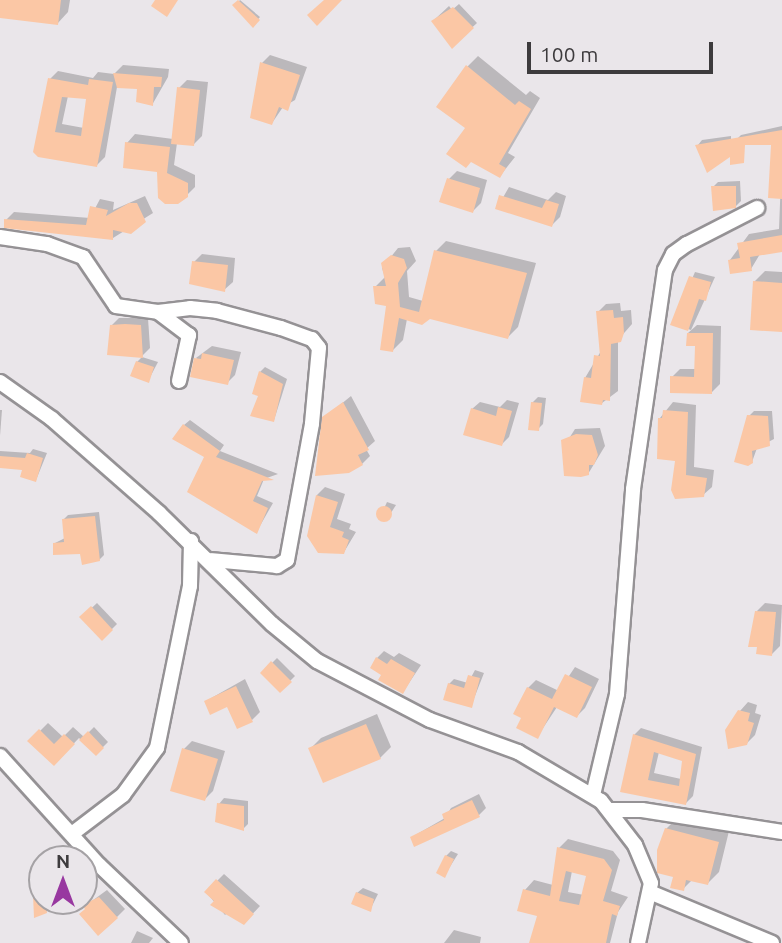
<!DOCTYPE html>
<style>
body{margin:0}
#map{position:relative;width:782px;height:943px;overflow:hidden;background:#eae6ea;font-family:Ubuntu,sans-serif}
div>[style]{position:absolute}
.shadow>*{inset:0;background:#0003}
.building>*{inset:0;background:#fbc7a5}
.round{border-radius:50%}
.roads{filter:drop-shadow(2px 0 #959295) drop-shadow(-2px 0 #959295) drop-shadow(0 2px #959295) drop-shadow(0 -2px #959295)}
.minor>*{height:14px;margin:-7px;padding:0 7px;transform-origin:7px;border-radius:7px;background:#fff}
span{translate:-50% -50%;white-space:nowrap;text-align:center;line-height:1.15;-webkit-text-stroke:6px #eae6ea;paint-order:stroke}
.north{position:absolute;left:28px;top:845px;width:70px;height:70px;box-sizing:border-box;background:#eae6ea;border:2px solid #a5a2a5;border-radius:50%;rotate:0deg;font-size:19px;font-weight:700;line-height:28px;text-align:center;color:#3d3b3d}
.north::after{content:'';display:block;margin:auto;width:24px;height:32px;background:#9838a0;clip-path:polygon(50% 0,100% 100%,50% 72%,0 100%)}
.scale{position:absolute;left:527px;top:42px;width:186px;height:32px;box-sizing:border-box;border:4px solid #3d3b3d;border-top:0;padding-left:9px;font-size:21px;line-height:24px;white-space:nowrap;color:#3d3b3d;-webkit-text-stroke:5px #eae6ea;paint-order:stroke}
</style>
<div id="map">
<div class="shadow">
<i style="clip-path:polygon(0 0,70px 0,68px 12px,57px 24px,0 16px)"></i>
<i style="clip-path:polygon(240px 0,260px 17px,253px 25px,235px 6px)"></i>
<i style="clip-path:polygon(459px 4px,477px 23px,452px 46px,433px 21px,449px 6px,452px 10px)"></i>
<i style="clip-path:polygon(270px 55px,307px 67px,295px 100px,283px 107px,272px 123px,262px 63px)"></i>
<i style="clip-path:polygon(478px 56px,526px 95px,530px 91px,540px 98px,508px 153px,515px 157px,500px 176px,468px 127px,467px 67px)"></i>
<i style="clip-path:polygon(evenodd,123px 65px,169px 69px,168px 77px,152px 105px,138px 88px,117px 87px,105px 157px,97px 165px,39px 156px,50px 79px,58px 71px,93px 78px,98px 72px,114px 74px,123px 65px,68px 96px,88px 97px,84px 128px,62px 124px,68px 96px)"></i>
<i style="clip-path:polygon(187px 80px,208px 82px,202px 136px,194px 144px,177px 143px,174px 165px,195px 175px,195px 187px,187px 195px,127px 143px,135px 134px,173px 139px,179px 88px)"></i>
<i style="clip-path:polygon(782px 126px,782px 143px,736px 140px,741px 135px)"></i>
<i style="clip-path:polygon(731px 136px,731px 152px,698px 145px,702px 140px)"></i>
<i style="clip-path:polygon(782px 152px,782px 250px,760px 254px,751px 269px,730px 260px,749px 234px,779px 229px)"></i>
<i style="clip-path:polygon(457px 171px,487px 180px,481px 203px,473px 211px,449px 179px)"></i>
<i style="clip-path:polygon(740px 181px,741px 201px,736px 206px,713px 187px,718px 182px)"></i>
<i style="clip-path:polygon(509px 187px,548px 200px,556px 192px,566px 196px,560px 217px,552px 225px,497px 208px)"></i>
<i style="clip-path:polygon(145px 196px,153px 213px,113px 238px,6px 220px,14px 212px,90px 218px,100px 199px,114px 202px,113px 210px)"></i>
<i style="clip-path:polygon(446px 241px,536px 263px,518px 327px,508px 337px,430px 317px,407px 319px,403px 340px,393px 350px,388px 305px,375px 287px,385px 277px,382px 268px,398px 248px,410px 247px,416px 261px,407px 271px,409px 297px,423px 301px,436px 251px)"></i>
<i style="clip-path:polygon(202px 254px,235px 258px,233px 282px,224px 290px,194px 262px)"></i>
<i style="clip-path:polygon(765px 271px,782px 272px,782px 330px,754px 282px)"></i>
<i style="clip-path:polygon(695px 272px,715px 277px,691px 330px,672px 324px)"></i>
<i style="clip-path:polygon(620px 303px,621px 311px,631px 310px,632px 324px,618px 340px,618px 391px,602px 403px,585px 378px,601px 351px,598px 312px,606px 304px)"></i>
<i style="clip-path:polygon(119px 318px,148px 318px,150px 348px,142px 356px,111px 326px)"></i>
<i style="clip-path:polygon(697px 325px,721px 326px,720px 384px,712px 392px,672px 377px,680px 369px,696px 369px,696px 344px,688px 333px)"></i>
<i style="clip-path:polygon(212px 346px,241px 352px,235px 375px,227px 383px,196px 358px)"></i>
<i style="clip-path:polygon(142px 357px,158px 362px,148px 381px,137px 362px)"></i>
<i style="clip-path:polygon(265px 367px,287px 379px,274px 420px,260px 395px,260px 372px)"></i>
<i style="clip-path:polygon(351px 396px,375px 441px,366px 449px,370px 456px,362px 464px,324px 418px)"></i>
<i style="clip-path:polygon(538px 397px,546px 398px,543px 424px,538px 429px,532px 403px)"></i>
<i style="clip-path:polygon(507px 400px,519px 403px,509px 437px,502px 444px,472px 409px,480px 402px,500px 407px)"></i>
<i style="clip-path:polygon(673px 402px,696px 405px,694px 467px,714px 470px,712px 487px,703px 495px,676px 497px,677px 460px,660px 418px)"></i>
<i style="clip-path:polygon(0 410px,2px 410px,0 436px)"></i>
<i style="clip-path:polygon(754px 411px,772px 411px,774px 439px,757px 448px,752px 462px,749px 416px)"></i>
<i style="clip-path:polygon(190px 420px,224px 445px,220px 451px,278px 474px,264px 479px,257px 496px,273px 503px,257px 531px,184px 425px)"></i>
<i style="clip-path:polygon(600px 428px,605px 446px,588px 474px,563px 448px,575px 429px)"></i>
<i style="clip-path:polygon(33px 449px,47px 453px,36px 480px,24px 468px,0 467px,0 451px,30px 453px)"></i>
<i style="clip-path:polygon(325px 487px,345px 494px,337px 519px,351px 524px,349px 529px,356px 532px,344px 552px,319px 552px,317px 495px)"></i>
<i style="clip-path:polygon(387px 502px,396px 505px,387px 519px,380px 517px)"></i>
<i style="clip-path:polygon(99px 512px,104px 555px,99px 560px,55px 543px,65px 538px,63px 520px,68px 515px)"></i>
<i style="clip-path:polygon(97px 603px,117px 624px,102px 639px,82px 617px)"></i>
<i style="clip-path:polygon(765px 603px,782px 605px,780px 646px,772px 654px,757px 611px)"></i>
<i style="clip-path:polygon(384px 651px,394px 657px,399px 653px,421px 665px,403px 692px,384px 674px,377px 658px)"></i>
<i style="clip-path:polygon(277px 658px,295px 676px,280px 691px,262px 673px)"></i>
<i style="clip-path:polygon(575px 667px,599px 679px,585px 708px,577px 716px,557px 707px,537px 737px,524px 717px,528px 688px,536px 680px,559px 691px)"></i>
<i style="clip-path:polygon(475px 670px,484px 673px,471px 706px,449px 684px,454px 679px,468px 683px)"></i>
<i style="clip-path:polygon(245px 679px,260px 712px,252px 720px,228px 705px,206px 701px)"></i>
<i style="clip-path:polygon(748px 702px,757px 705px,755px 713px,761px 715px,755px 735px,746px 744px,740px 711px)"></i>
<i style="clip-path:polygon(377px 714px,391px 747px,380px 758px,310px 749px,321px 738px)"></i>
<i style="clip-path:polygon(48px 723px,63px 737px,73px 727px,84px 737px,94px 727px,108px 742px,96px 754px,79px 738px,54px 764px,30px 741px)"></i>
<i style="clip-path:polygon(evenodd,641px 728px,702px 747px,693px 796px,686px 803px,622px 791px,634px 735px,641px 728px,659px 752px,684px 760px,681px 779px,654px 773px,659px 752px)"></i>
<i style="clip-path:polygon(192px 741px,225px 751px,213px 791px,205px 799px,184px 749px)"></i>
<i style="clip-path:polygon(479px 794px,486px 808px,479px 815px,412px 837px,445px 818px,451px 808px)"></i>
<i style="clip-path:polygon(224px 798px,248px 801px,248px 824px,243px 829px,219px 804px)"></i>
<i style="clip-path:polygon(677px 818px,729px 831px,719px 872px,708px 883px,693px 879px,683px 889px,675px 875px,666px 829px)"></i>
<i style="clip-path:polygon(evenodd,568px 839px,613px 851px,620px 860px,611px 891px,628px 897px,618px 912px,610px 943px,531px 943px,539px 915px,525px 890px,534px 880px,553px 885px,559px 848px,568px 839px,572px 871px,588px 874px,584px 895px,568px 892px,572px 871px)"></i>
<i style="clip-path:polygon(451px 851px,458px 854px,444px 876px,446px 856px)"></i>
<i style="clip-path:polygon(42px 863px,42px 901px,55px 901px,46px 912px,35px 912px,33px 871px)"></i>
<i style="clip-path:polygon(224px 874px,260px 906px,244px 923px,228px 912px,225px 915px,206px 892px)"></i>
<i style="clip-path:polygon(363px 888px,378px 894px,370px 910px,357px 893px)"></i>
<i style="clip-path:polygon(107px 890px,125px 909px,117px 917px,85px 906px)"></i>
<i style="clip-path:polygon(454px 930px,481px 937px,480px 943px,444px 943px)"></i>
<i style="clip-path:polygon(137px 931px,153px 938px,149px 943px,131px 943px)"></i>
</div>
<div class="building">
<i style="clip-path:polygon(0 0,61px 0,58px 25px,0 18px)"></i>
<i style="clip-path:polygon(155px 0,178px 0,167px 17px,151px 6px)"></i>
<i style="clip-path:polygon(238px 0,260px 20px,253px 28px,232px 5px)"></i>
<i style="clip-path:polygon(324px 0,342px 0,317px 26px,307px 15px)"></i>
<i style="clip-path:polygon(453px 7px,474px 28px,452px 49px,431px 21px)"></i>
<i style="clip-path:polygon(260px 62px,300px 75px,288px 111px,279px 107px,272px 125px,250px 118px)"></i>
<i style="clip-path:polygon(466px 65px,515px 105px,519px 101px,531px 109px,499px 164px,506px 168px,500px 178px,471px 162px,466px 168px,446px 154px,465px 128px,436px 107px)"></i>
<i style="clip-path:polygon(113px 73px,162px 77px,161px 87px,154px 87px,153px 106px,136px 102px,137px 89px,117px 88px)"></i>
<i style="clip-path:polygon(evenodd,48px 78px,88px 85px,89px 79px,113px 82px,97px 167px,38px 157px,33px 152px,48px 78px,62px 97px,86px 99px,81px 136px,55px 132px,62px 97px)"></i>
<i style="clip-path:polygon(177px 87px,200px 90px,194px 146px,171px 144px)"></i>
<i style="clip-path:polygon(782px 130px,782px 199px,768px 198px,771px 145px,745px 145px,744px 163px,730px 165px,730px 157px,707px 173px,695px 145px)"></i>
<i style="clip-path:polygon(125px 142px,170px 147px,167px 173px,188px 183px,188px 197px,178px 204px,165px 204px,158px 198px,157px 172px,123px 168px)"></i>
<i style="clip-path:polygon(447px 178px,480px 188px,473px 213px,439px 202px)"></i>
<i style="clip-path:polygon(711px 186px,736px 186px,736px 208px,713px 211px)"></i>
<i style="clip-path:polygon(499px 195px,542px 208px,546px 200px,559px 204px,552px 227px,495px 209px)"></i>
<i style="clip-path:polygon(129px 203px,137px 203px,146px 222px,131px 234px,113px 230px,113px 240px,4px 228px,4px 219px,86px 225px,90px 206px,108px 210px,106px 216px)"></i>
<i style="clip-path:polygon(782px 235px,782px 252px,750px 257px,752px 271px,730px 274px,728px 260px,740px 258px,737px 243px)"></i>
<i style="clip-path:polygon(434px 250px,527px 273px,508px 339px,430px 319px,422px 325px,399px 318px,393px 352px,380px 350px,386px 306px,375px 304px,373px 286px,386px 286px,381px 263px,391px 255px,404px 259px,407px 268px,398px 283px,400px 307px,419px 312px)"></i>
<i style="clip-path:polygon(192px 261px,228px 265px,225px 292px,189px 284px)"></i>
<i style="clip-path:polygon(689px 276px,711px 282px,706px 301px,699px 299px,688px 331px,670px 325px)"></i>
<i style="clip-path:polygon(753px 281px,782px 283px,782px 332px,750px 330px)"></i>
<i style="clip-path:polygon(613px 310px,614px 318px,623px 317px,624px 333px,621px 342px,611px 344px,610px 401px,603px 400px,602px 405px,580px 402px,584px 377px,591px 378px,594px 355px,600px 356px,596px 311px)"></i>
<i style="clip-path:polygon(125px 324px,141px 325px,143px 358px,107px 355px,110px 325px)"></i>
<i style="clip-path:polygon(687px 333px,713px 333px,712px 394px,670px 393px,670px 376px,694px 377px,695px 346px,686px 346px)"></i>
<i style="clip-path:polygon(202px 353px,234px 360px,228px 385px,190px 377px,194px 358px,201px 359px)"></i>
<i style="clip-path:polygon(136px 361px,154px 367px,149px 383px,130px 376px)"></i>
<i style="clip-path:polygon(259px 371px,283px 384px,274px 422px,250px 416px,258px 396px,252px 394px)"></i>
<i style="clip-path:polygon(343px 402px,369px 450px,358px 455px,363px 465px,349px 473px,315px 476px,322px 417px)"></i>
<i style="clip-path:polygon(531px 402px,542px 403px,539px 431px,528px 430px)"></i>
<i style="clip-path:polygon(498px 407px,512px 411px,502px 446px,463px 435px,471px 408px,496px 416px)"></i>
<i style="clip-path:polygon(663px 410px,688px 412px,686px 475px,707px 478px,704px 497px,675px 499px,671px 490px,675px 461px,657px 459px,658px 418px,662px 418px)"></i>
<i style="clip-path:polygon(747px 415px,768px 416px,770px 446px,752px 451px,753px 463px,748px 466px,734px 462px)"></i>
<i style="clip-path:polygon(183px 424px,220px 451px,216px 457px,274px 480px,262px 481px,253px 501px,268px 508px,257px 534px,187px 492px,204px 457px,172px 439px)"></i>
<i style="clip-path:polygon(576px 434px,592px 435px,598px 455px,594px 465px,589px 465px,589px 475px,581px 477px,564px 476px,561px 440px)"></i>
<i style="clip-path:polygon(27px 453px,43px 458px,36px 482px,20px 477px,22px 470px,0 468px,0 456px,25px 458px)"></i>
<i style="clip-path:polygon(316px 495px,338px 502px,330px 527px,344px 532px,342px 537px,349px 540px,344px 554px,318px 553px,307px 536px)"></i>
<i class="round" style="left:376px;top:506px;width:16px;height:16px"></i>
<i style="clip-path:polygon(95px 516px,100px 561px,82px 565px,80px 554px,53px 555px,53px 543px,64px 542px,62px 519px)"></i>
<i style="clip-path:polygon(91px 606px,113px 630px,102px 641px,79px 617px)"></i>
<i style="clip-path:polygon(755px 611px,776px 612px,772px 656px,756px 654px,757px 647px,748px 647px)"></i>
<i style="clip-path:polygon(376px 657px,387px 664px,391px 659px,415px 673px,403px 694px,378px 680px,381px 675px,370px 668px)"></i>
<i style="clip-path:polygon(271px 661px,292px 682px,280px 693px,260px 673px)"></i>
<i style="clip-path:polygon(565px 674px,592px 687px,577px 718px,554px 707px,538px 739px,516px 728px,521px 718px,513px 714px,527px 687px,552px 699px)"></i>
<i style="clip-path:polygon(468px 675px,480px 678px,472px 708px,443px 700px,448px 683px,464px 688px)"></i>
<i style="clip-path:polygon(236px 686px,253px 722px,237px 729px,227px 707px,210px 715px,204px 701px)"></i>
<i style="clip-path:polygon(738px 710px,750px 713px,748px 721px,754px 723px,747px 745px,728px 749px,725px 730px)"></i>
<i style="clip-path:polygon(366px 724px,381px 759px,323px 783px,308px 748px)"></i>
<i style="clip-path:polygon(39px 729px,54px 744px,64px 734px,75px 744px,54px 766px,27px 741px)"></i>
<i style="clip-path:polygon(88px 731px,104px 748px,96px 756px,79px 740px)"></i>
<i style="clip-path:polygon(evenodd,633px 734px,696px 754px,686px 805px,620px 792px,633px 734px,654px 752px,682px 761px,679px 786px,648px 780px,654px 752px)"></i>
<i style="clip-path:polygon(182px 748px,218px 759px,205px 801px,170px 791px)"></i>
<i style="clip-path:polygon(472px 800px,480px 817px,414px 847px,410px 837px,444px 820px,442px 814px)"></i>
<i style="clip-path:polygon(217px 803px,244px 806px,244px 831px,215px 822px)"></i>
<i style="clip-path:polygon(665px 828px,719px 842px,708px 885px,686px 880px,684px 891px,670px 888px,673px 877px,657px 873px,657px 850px)"></i>
<i style="clip-path:polygon(evenodd,557px 847px,604px 859px,612px 870px,603px 901px,620px 906px,617px 916px,612px 914px,606px 943px,529px 943px,537px 916px,517px 911px,523px 889px,550px 896px,557px 847px,566px 871px,586px 876px,579px 905px,559px 901px,566px 871px)"></i>
<i style="clip-path:polygon(445px 855px,454px 859px,445px 878px,436px 873px)"></i>
<i style="clip-path:polygon(42px 870px,47px 913px,34px 918px,32px 871px)"></i>
<i style="clip-path:polygon(216px 879px,254px 914px,244px 925px,210px 905px,214px 901px,204px 892px)"></i>
<i style="clip-path:polygon(356px 892px,374px 899px,371px 912px,351px 904px)"></i>
<i style="clip-path:polygon(99px 897px,118px 918px,98px 936px,79px 914px,85px 909px,82px 905px)"></i>
</div>
<div class="roads">
<div class="minor">
<i style="left:0;top:237px;width:48px;rotate:8.5deg"></i>
<i style="left:47px;top:244px;width:38px;rotate:20deg"></i>
<i style="left:83px;top:257px;width:59px;rotate:56deg"></i>
<i style="left:116px;top:306px;width:42px;rotate:8.1deg"></i>
<i style="left:158px;top:312px;width:32px;rotate:-7deg"></i>
<i style="left:190px;top:308px;width:27px;rotate:6deg"></i>
<i style="left:217px;top:311px;width:66px;rotate:14.9deg"></i>
<i style="left:281px;top:328px;width:33px;rotate:20deg"></i>
<i style="left:312px;top:339px;width:11px;rotate:52deg"></i>
<i style="left:319px;top:348px;width:76px;rotate:95.3deg"></i>
<i style="left:312px;top:424px;width:138px;rotate:100.4deg"></i>
<i style="left:287px;top:560px;width:12px;rotate:149deg"></i>
<i style="left:277px;top:566px;width:66px;rotate:-174.8deg"></i>
<i style="left:158px;top:312px;width:39px;rotate:37deg"></i>
<i style="left:189px;top:335px;width:47px;rotate:102.3deg"></i>
<i style="left:0;top:382px;width:64px;rotate:35.4deg"></i>
<i style="left:52px;top:419px;width:142px;rotate:41.3deg"></i>
<i style="left:159px;top:513px;width:158px;rotate:44.5deg"></i>
<i style="left:272px;top:624px;width:58px;rotate:39.4deg"></i>
<i style="left:317px;top:661px;width:127px;rotate:27.6deg"></i>
<i style="left:430px;top:720px;width:94px;rotate:20deg"></i>
<i style="left:518px;top:752px;width:96px;rotate:30.6deg"></i>
<i style="left:601px;top:801px;width:56px;rotate:52.3deg"></i>
<i style="left:635px;top:845px;width:41px;rotate:67.2deg"></i>
<i style="left:651px;top:883px;width:61px;rotate:102.2deg"></i>
<i style="left:0;top:756px;width:147px;rotate:47.8deg"></i>
<i style="left:99px;top:865px;width:113px;rotate:43.6deg"></i>
<i style="left:593px;top:795px;width:104px;rotate:-76.6deg"></i>
<i style="left:617px;top:694px;width:206px;rotate:-85.5deg"></i>
<i style="left:633px;top:489px;width:221px;rotate:-81.7deg"></i>
<i style="left:665px;top:270px;width:18px;rotate:-63deg"></i>
<i style="left:673px;top:254px;width:17px;rotate:-36deg"></i>
<i style="left:687px;top:244px;width:79px;rotate:-27.2deg"></i>
<i style="left:609px;top:810px;width:33px"></i>
<i style="left:642px;top:810px;width:142px;rotate:8.9deg"></i>
<i style="left:73px;top:833px;width:63px;rotate:-37.2deg"></i>
<i style="left:123px;top:795px;width:58px;rotate:-54.1deg"></i>
<i style="left:157px;top:748px;width:165px;rotate:-78.5deg"></i>
<i style="left:190px;top:586px;width:45px;rotate:-88.7deg"></i>
<i style="left:652px;top:893px;width:130px;rotate:22.6deg"></i>
</div>
</div>
<div class="north">N</div>
<div class="scale">100 m</div>
</div>
